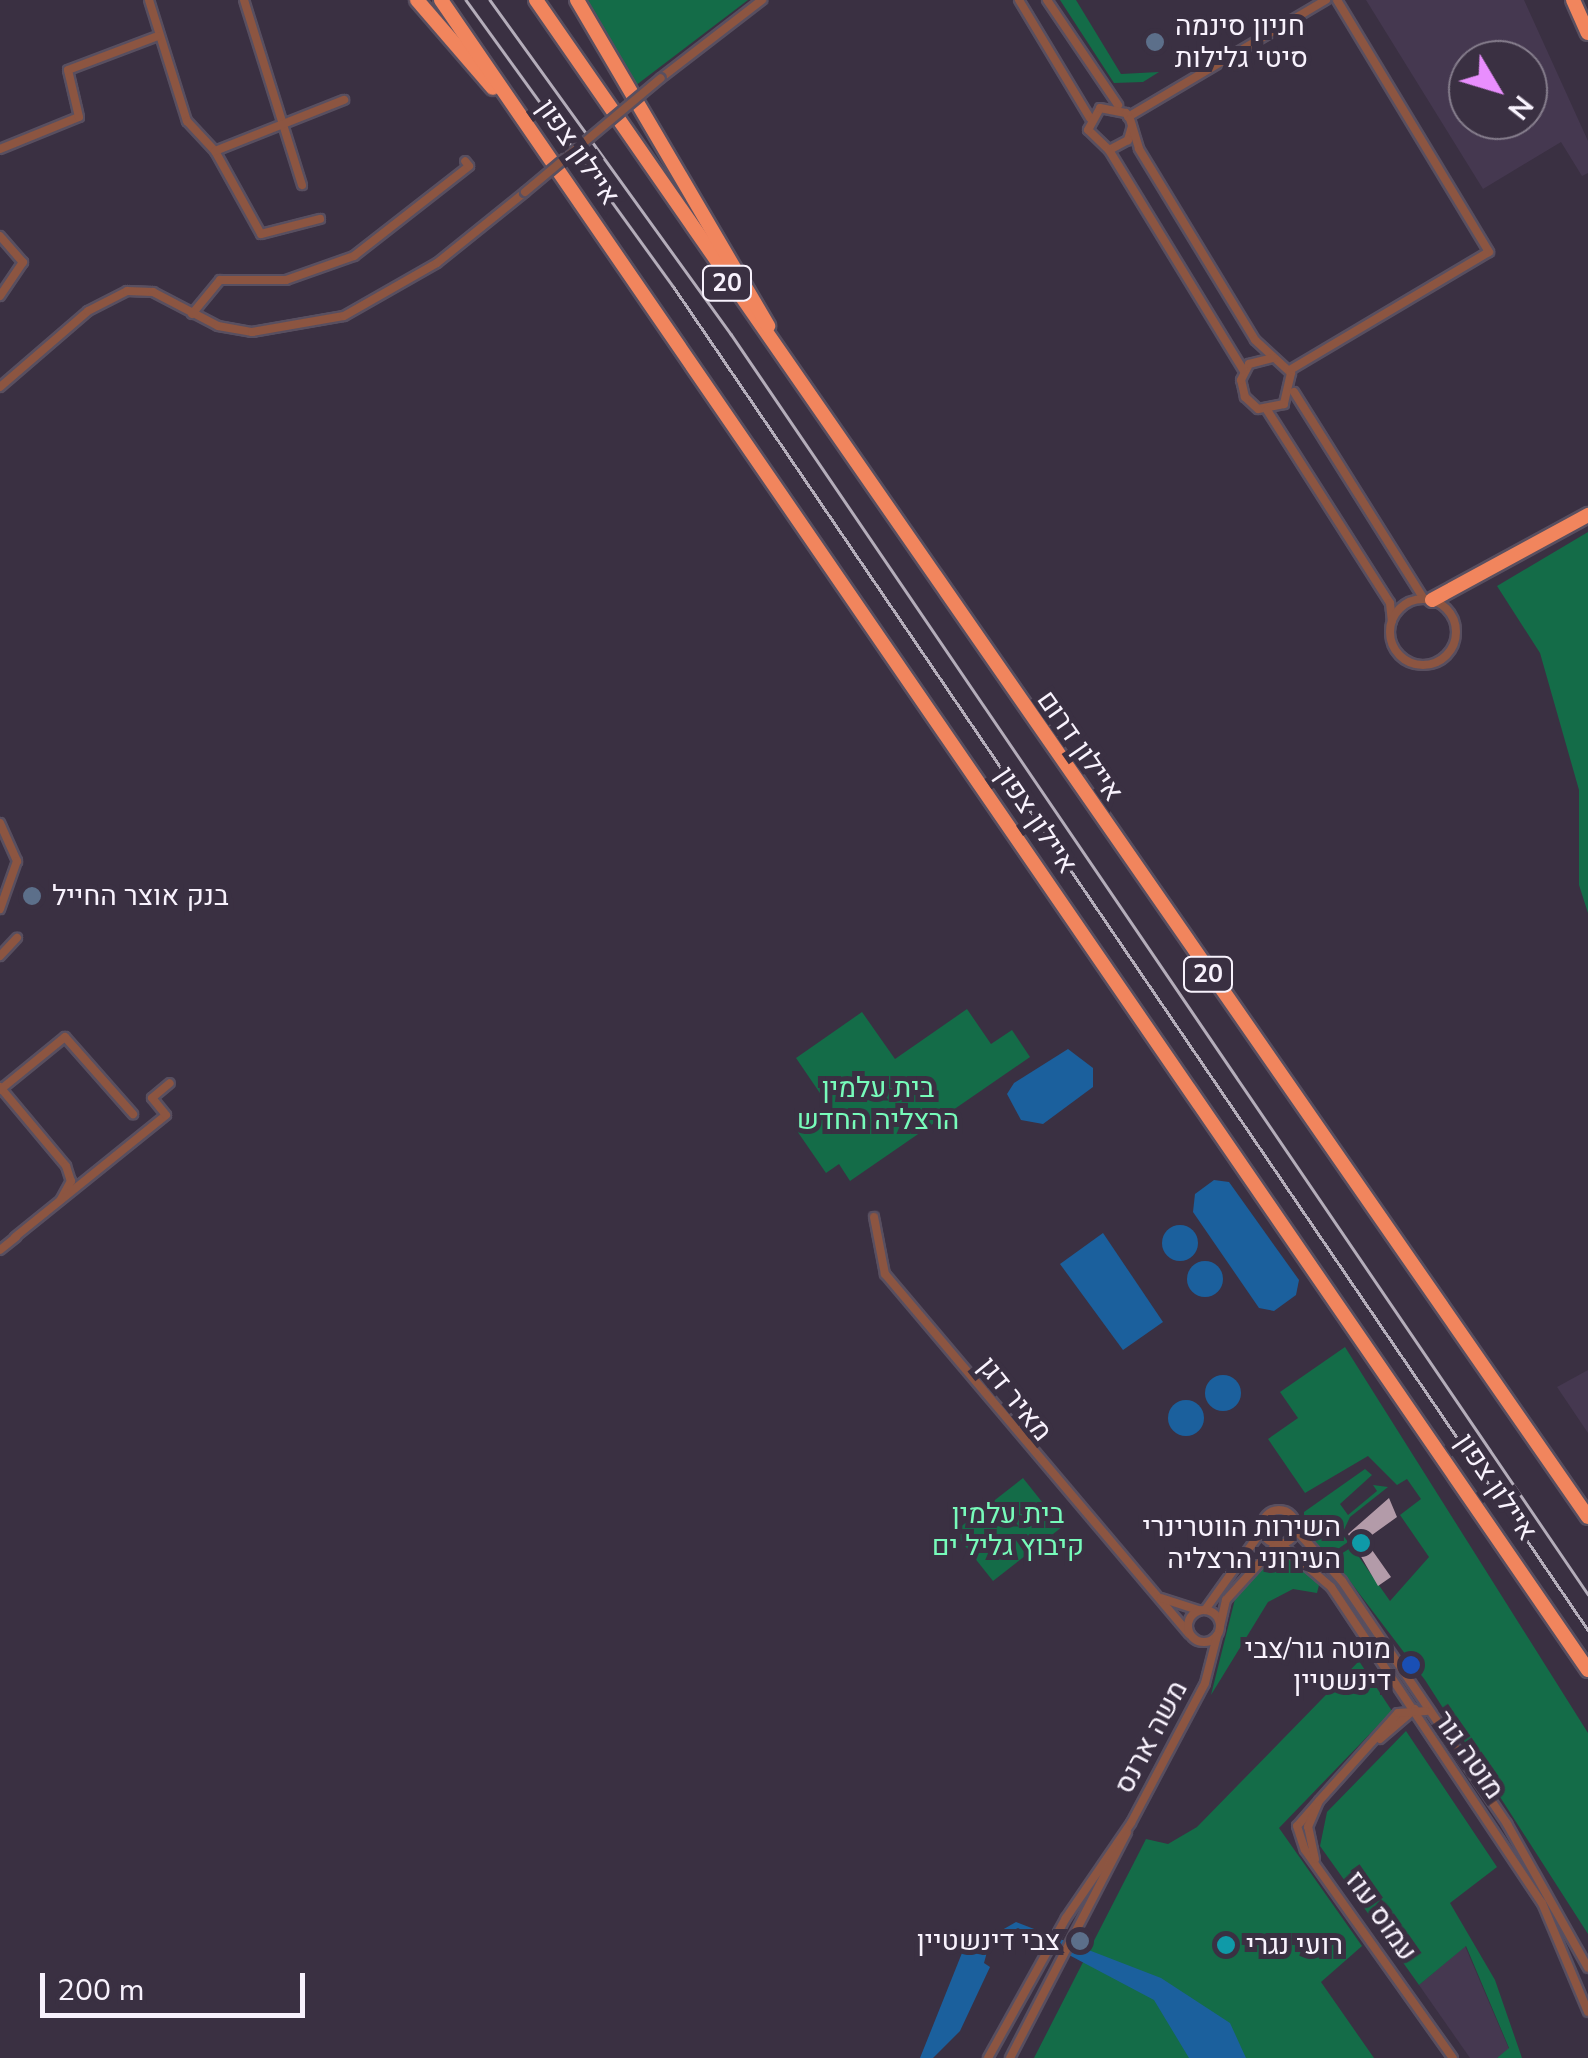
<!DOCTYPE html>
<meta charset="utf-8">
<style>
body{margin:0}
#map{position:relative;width:1588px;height:2058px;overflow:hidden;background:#3a3042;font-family:"Nunito Sans",Heebo,sans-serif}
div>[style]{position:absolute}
.built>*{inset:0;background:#453850}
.green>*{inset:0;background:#146c48}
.water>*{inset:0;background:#1b609d}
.round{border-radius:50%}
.building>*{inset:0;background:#b39ba9}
.roads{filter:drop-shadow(2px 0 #584f60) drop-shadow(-2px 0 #584f60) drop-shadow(0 2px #584f60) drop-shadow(0 -2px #584f60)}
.street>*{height:8px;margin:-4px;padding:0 4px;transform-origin:4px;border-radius:4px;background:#8c5541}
.street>.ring{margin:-4px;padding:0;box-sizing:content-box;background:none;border:8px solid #8c5541;border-radius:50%}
.highway>*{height:14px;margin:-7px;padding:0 7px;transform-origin:7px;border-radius:7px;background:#f1855d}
.rail>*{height:2.5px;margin:-1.25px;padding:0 1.25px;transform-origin:1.25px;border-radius:1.25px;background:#b4adba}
.bridges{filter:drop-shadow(2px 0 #584f60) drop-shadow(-2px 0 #584f60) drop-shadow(0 2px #584f60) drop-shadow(0 -2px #584f60)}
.street-bridge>*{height:8px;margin:-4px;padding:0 4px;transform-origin:4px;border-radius:4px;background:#8c5541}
.dots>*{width:28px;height:28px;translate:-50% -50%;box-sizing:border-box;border:5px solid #3a3042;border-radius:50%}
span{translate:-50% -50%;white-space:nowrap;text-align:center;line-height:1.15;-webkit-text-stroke:10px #3a3042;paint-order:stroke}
.shield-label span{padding:2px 8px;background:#3a3042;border:2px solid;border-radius:8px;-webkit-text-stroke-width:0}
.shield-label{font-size:25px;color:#f8f2fd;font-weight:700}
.poi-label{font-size:28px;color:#f8f2fd}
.left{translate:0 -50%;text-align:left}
.right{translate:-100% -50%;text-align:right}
.street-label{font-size:28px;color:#f8f2fd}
.park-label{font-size:28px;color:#77fbba}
.north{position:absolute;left:1448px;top:40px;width:100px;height:100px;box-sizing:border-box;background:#3a3042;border:2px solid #867e8d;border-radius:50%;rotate:128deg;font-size:28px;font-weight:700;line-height:40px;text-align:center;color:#f8f2fd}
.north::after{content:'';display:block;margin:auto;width:35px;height:45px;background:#e98efe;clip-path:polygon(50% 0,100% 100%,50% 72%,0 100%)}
.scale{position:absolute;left:40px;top:1973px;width:265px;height:45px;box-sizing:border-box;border:5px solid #f8f2fd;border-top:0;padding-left:12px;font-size:30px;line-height:35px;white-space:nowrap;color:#f8f2fd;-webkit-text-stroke:8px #3a3042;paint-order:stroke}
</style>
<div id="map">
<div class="built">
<i style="clip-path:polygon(evenodd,1366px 0,1524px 0,1588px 141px,1588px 173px,1582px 176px,1561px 142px,1483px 189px,1366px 0,1528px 60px,1528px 120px,1468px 120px,1468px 60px,1528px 60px)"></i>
<i style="clip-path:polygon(1588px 1370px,1588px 1433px,1557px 1387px)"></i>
<i style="clip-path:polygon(1465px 1946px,1509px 2049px,1497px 2058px,1470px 2058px,1419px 1985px)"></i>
</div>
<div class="green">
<i style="clip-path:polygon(586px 0,748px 0,635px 86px)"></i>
<i style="clip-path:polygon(1060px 0,1076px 0,1121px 74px,1159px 72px,1143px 82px,1114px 83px)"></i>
<i style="clip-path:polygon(1588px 532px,1588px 913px,1579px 885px,1579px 790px,1540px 653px,1497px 586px)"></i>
<i style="clip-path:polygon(967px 1009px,991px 1044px,1012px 1030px,1030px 1057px,850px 1181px,839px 1164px,826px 1173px,795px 1128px,828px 1105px,796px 1058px,862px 1012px,895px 1059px)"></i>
<i style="clip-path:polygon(1345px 1347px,1588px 1733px,1588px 1934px,1425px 1680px,1333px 1559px,1352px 1547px,1390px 1601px,1429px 1557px,1400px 1515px,1421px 1499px,1407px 1479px,1397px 1485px,1368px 1456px,1305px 1493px,1268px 1439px,1298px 1418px,1280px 1392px)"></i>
<i style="clip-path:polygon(1365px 1469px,1372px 1475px,1340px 1504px,1348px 1515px,1377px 1491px,1373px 1485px,1388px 1487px,1350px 1517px,1342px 1534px,1348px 1542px,1329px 1555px,1304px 1532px,1304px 1512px)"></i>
<i style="clip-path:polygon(1023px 1478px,1062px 1527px,993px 1581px,954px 1532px)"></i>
<i style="clip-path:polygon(1287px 1555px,1319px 1585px,1317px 1593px,1293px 1589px,1268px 1602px,1211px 1695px,1235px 1599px,1269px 1558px)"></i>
<i style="clip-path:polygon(1359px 1661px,1392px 1711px,1279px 1828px,1362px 1946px,1321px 1982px,1374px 2058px,1034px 2058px,1146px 1839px,1168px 1844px,1197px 1827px)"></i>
<i style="clip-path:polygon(1406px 1731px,1497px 1867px,1450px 1903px,1495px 1980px,1522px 2058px,1497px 2058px,1509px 2048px,1466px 1946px,1419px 1985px,1320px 1846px,1327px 1812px)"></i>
</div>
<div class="water">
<i style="clip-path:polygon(1068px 1049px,1093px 1068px,1093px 1087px,1043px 1124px,1021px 1120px,1007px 1094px,1014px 1083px)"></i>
<i style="clip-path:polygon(1214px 1180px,1229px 1182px,1299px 1280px,1296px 1295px,1274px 1311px,1259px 1308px,1193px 1212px,1195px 1194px)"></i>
<i class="round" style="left:1162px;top:1225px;width:36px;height:36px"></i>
<i style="clip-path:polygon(1103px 1233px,1163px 1322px,1123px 1350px,1060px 1264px)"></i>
<i class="round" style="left:1187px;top:1261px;width:36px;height:36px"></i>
<i class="round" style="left:1205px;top:1375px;width:36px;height:36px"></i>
<i class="round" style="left:1168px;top:1400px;width:36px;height:36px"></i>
<i style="clip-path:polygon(1016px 1922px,1161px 1978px,1230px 2023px,1246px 2058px,1189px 2058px,1154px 2000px,1018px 1928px,990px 1941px,984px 1963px,990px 1967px,960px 2031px,933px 2058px,920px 2058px,962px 1953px)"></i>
</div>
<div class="building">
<i style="clip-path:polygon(1389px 1498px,1397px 1517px,1365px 1540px,1391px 1577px,1378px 1586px,1348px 1534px)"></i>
</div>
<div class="roads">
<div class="street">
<i style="left:149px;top:0;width:127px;rotate:72.6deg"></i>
<i style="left:187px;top:121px;width:41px;rotate:47deg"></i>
<i style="left:215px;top:151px;width:95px;rotate:61deg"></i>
<i style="left:261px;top:234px;width:61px;rotate:-14.3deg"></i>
<i style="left:244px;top:0;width:194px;rotate:72.6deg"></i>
<i style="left:1019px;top:0;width:138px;rotate:59deg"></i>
<i style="left:1047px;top:0;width:127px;rotate:55.9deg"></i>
<i style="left:661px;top:78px;width:128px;rotate:-37.7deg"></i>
<i style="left:1128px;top:117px;width:230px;rotate:-30.6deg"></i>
<i style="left:1132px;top:126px;width:15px;rotate:106deg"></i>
<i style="left:1128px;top:140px;width:21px;rotate:152deg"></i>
<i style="left:1109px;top:150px;width:29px;rotate:-136deg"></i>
<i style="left:1088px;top:130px;width:25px;rotate:-61deg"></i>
<i style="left:1100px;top:108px;width:26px;rotate:11deg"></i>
<i style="left:1126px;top:113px;width:7px;rotate:56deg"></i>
<i style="left:1130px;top:119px;width:31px;rotate:73deg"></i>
<i style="left:1139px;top:149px;width:223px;rotate:58.7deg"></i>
<i style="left:1255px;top:340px;width:49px;rotate:42.5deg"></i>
<i style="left:1291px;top:373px;width:32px;rotate:103deg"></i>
<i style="left:1284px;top:404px;width:26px;rotate:169deg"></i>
<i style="left:1258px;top:409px;width:18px;rotate:-137deg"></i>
<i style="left:1245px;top:397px;width:17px;rotate:-103deg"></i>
<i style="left:1241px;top:380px;width:18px;rotate:-63deg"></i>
<i style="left:1249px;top:364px;width:25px;rotate:-14deg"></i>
<i style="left:0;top:149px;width:85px;rotate:-22.1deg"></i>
<i style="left:79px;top:117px;width:48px;rotate:-103.2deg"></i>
<i style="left:68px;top:70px;width:96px;rotate:-20.7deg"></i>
<i style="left:1109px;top:150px;width:259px;rotate:58.6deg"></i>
<i style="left:215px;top:151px;width:139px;rotate:-21.6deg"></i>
<i style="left:0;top:236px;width:35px;rotate:49deg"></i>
<i style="left:23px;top:262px;width:41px;rotate:124.1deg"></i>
<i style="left:192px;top:314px;width:44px;rotate:-50.5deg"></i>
<i style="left:220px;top:280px;width:66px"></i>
<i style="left:286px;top:280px;width:72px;rotate:-19.4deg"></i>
<i style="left:354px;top:256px;width:146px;rotate:-38deg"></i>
<i style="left:469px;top:166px;width:6px;rotate:-129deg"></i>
<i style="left:1290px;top:370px;width:231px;rotate:-30.7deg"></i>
<i style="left:1489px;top:252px;width:294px;rotate:-121.1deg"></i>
<i style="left:0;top:387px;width:116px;rotate:-40.8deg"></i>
<i style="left:88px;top:311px;width:44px;rotate:-27.1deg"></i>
<i style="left:127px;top:291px;width:26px;rotate:2deg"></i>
<i style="left:153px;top:292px;width:73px;rotate:27.6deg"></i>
<i style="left:218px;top:326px;width:35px;rotate:10deg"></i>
<i style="left:252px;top:332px;width:93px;rotate:-9.9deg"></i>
<i style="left:344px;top:316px;width:107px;rotate:-29.7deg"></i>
<i style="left:437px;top:263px;width:113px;rotate:-38.9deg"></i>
<i style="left:1294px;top:392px;width:244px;rotate:57.9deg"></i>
<i style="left:1267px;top:410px;width:229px;rotate:57.5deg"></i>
<i style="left:1390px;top:603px;width:18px;rotate:84deg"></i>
<i class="ring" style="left:1390px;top:599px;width:58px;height:58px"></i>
<i style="left:0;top:823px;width:42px;rotate:65.9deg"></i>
<i style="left:17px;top:861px;width:51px;rotate:109.5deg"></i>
<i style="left:0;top:956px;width:25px;rotate:-47deg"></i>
<i style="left:0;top:1087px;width:103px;rotate:50.1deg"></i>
<i style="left:66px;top:1166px;width:16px;rotate:72deg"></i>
<i style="left:71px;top:1181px;width:21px;rotate:119deg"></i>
<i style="left:0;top:1090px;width:84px;rotate:-39.2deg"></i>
<i style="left:65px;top:1037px;width:103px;rotate:48.6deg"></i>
<i style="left:874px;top:1217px;width:58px;rotate:79.1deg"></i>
<i style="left:885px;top:1274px;width:471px;rotate:49.8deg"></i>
<i style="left:15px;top:1237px;width:194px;rotate:-38.9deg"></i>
<i style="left:166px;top:1115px;width:22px;rotate:-129deg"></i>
<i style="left:152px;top:1098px;width:23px;rotate:-40deg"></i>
<i style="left:0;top:1250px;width:21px;rotate:-39deg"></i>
<i class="ring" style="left:1262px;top:1510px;width:26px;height:26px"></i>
<i style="left:1296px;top:1530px;width:69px;rotate:48deg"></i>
<i style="left:1342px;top:1581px;width:294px;rotate:55.8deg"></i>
<i style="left:1507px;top:1824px;width:165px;rotate:60.6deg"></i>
<i style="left:1281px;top:1544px;width:66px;rotate:40.7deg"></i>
<i style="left:1331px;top:1587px;width:380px;rotate:56.3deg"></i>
<i style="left:1542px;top:1903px;width:118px;rotate:67.1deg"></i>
<i style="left:1161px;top:1598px;width:40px;rotate:18deg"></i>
<i class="ring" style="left:1188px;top:1610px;width:24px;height:24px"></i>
<i style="left:1205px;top:1610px;width:100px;rotate:-54.4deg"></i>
<i style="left:1220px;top:1626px;width:27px;rotate:-77deg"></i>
<i style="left:1226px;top:1600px;width:76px;rotate:-47.7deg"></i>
<i style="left:1380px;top:1739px;width:46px;rotate:-40.6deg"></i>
<i style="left:1319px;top:1801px;width:33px;rotate:131deg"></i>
<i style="left:1297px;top:1826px;width:25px;rotate:72deg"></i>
<i style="left:1305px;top:1850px;width:255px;rotate:54.6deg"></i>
<i style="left:1315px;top:1859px;width:33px;rotate:-102deg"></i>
<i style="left:1308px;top:1827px;width:28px;rotate:-67deg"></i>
<i style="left:1319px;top:1801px;width:118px;rotate:-48.1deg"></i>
<i style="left:1398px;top:1713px;width:28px;rotate:-4deg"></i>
<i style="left:988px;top:2058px;width:160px;rotate:-60.9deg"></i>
<i style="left:1066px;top:1918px;width:115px;rotate:-55.6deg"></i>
<i style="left:1131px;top:1823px;width:158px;rotate:-62.1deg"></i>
<i style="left:1205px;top:1683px;width:49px;rotate:-75.7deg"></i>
<i style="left:1010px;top:2058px;width:254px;rotate:-62.6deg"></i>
</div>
<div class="highway">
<i style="left:417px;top:0;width:116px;rotate:49.2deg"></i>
<i style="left:441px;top:0;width:2026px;rotate:55.52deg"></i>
<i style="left:536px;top:0;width:1846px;rotate:55.26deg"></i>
<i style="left:577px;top:0;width:378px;rotate:59.6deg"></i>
<i style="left:1573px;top:0;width:36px;rotate:66deg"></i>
<i style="left:1432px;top:600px;width:178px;rotate:-28.6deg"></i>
</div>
</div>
<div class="rail">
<i style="left:466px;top:0;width:353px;rotate:54.1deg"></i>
<i style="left:673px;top:286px;width:1626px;rotate:55.75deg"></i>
<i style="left:490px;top:0;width:412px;rotate:54.2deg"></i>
<i style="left:731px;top:334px;width:1524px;rotate:55.78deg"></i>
</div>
<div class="bridges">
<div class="street-bridge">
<i style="left:525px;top:192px;width:177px;rotate:-40deg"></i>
</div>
</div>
<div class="dots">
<i style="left:1155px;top:42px;background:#5c6f8a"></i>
<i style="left:32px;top:896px;background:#5c6f8a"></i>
<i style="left:1361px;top:1543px;background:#0f9aa8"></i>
<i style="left:1411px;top:1665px;background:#1a4fb4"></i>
<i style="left:1080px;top:1941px;background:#5c6f8a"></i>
<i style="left:1226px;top:1945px;background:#0f9aa8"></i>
</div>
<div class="shield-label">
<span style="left:727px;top:283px">20</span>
<span style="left:1208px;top:974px">20</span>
</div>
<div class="poi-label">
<span class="left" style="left:1175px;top:42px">חניון סינמה<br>סיטי גלילות</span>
<span class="left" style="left:52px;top:896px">בנק אוצר החייל</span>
<span class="right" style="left:1341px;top:1543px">השירות הווטרינרי<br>העירוני הרצליה</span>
<span class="right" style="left:1391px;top:1665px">מוטה גור/צבי<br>דינשטיין</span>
<span class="right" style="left:1060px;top:1941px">צבי דינשטיין</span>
<span class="left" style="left:1246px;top:1945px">רועי נגרי</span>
</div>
<div class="street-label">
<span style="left:578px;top:152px;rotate:55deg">איילון צפון</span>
<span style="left:1080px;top:746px;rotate:55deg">איילון דרום</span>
<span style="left:1036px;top:820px;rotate:56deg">איילון צפון</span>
<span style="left:1015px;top:1399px;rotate:51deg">מאיר דגן</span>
<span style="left:1496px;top:1487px;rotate:56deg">איילון צפון</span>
<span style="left:1151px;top:1737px;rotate:-62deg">משה ארנס</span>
<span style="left:1469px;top:1755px;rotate:55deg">מוטה גור</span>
<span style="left:1381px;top:1916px;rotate:55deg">עמוס עוז</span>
</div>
<div class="park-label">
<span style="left:878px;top:1104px">בית עלמין<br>הרצליה החדש</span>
<span style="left:1008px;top:1530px">בית עלמין<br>קיבוץ גליל ים</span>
</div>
<div class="north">N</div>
<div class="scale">200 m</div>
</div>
